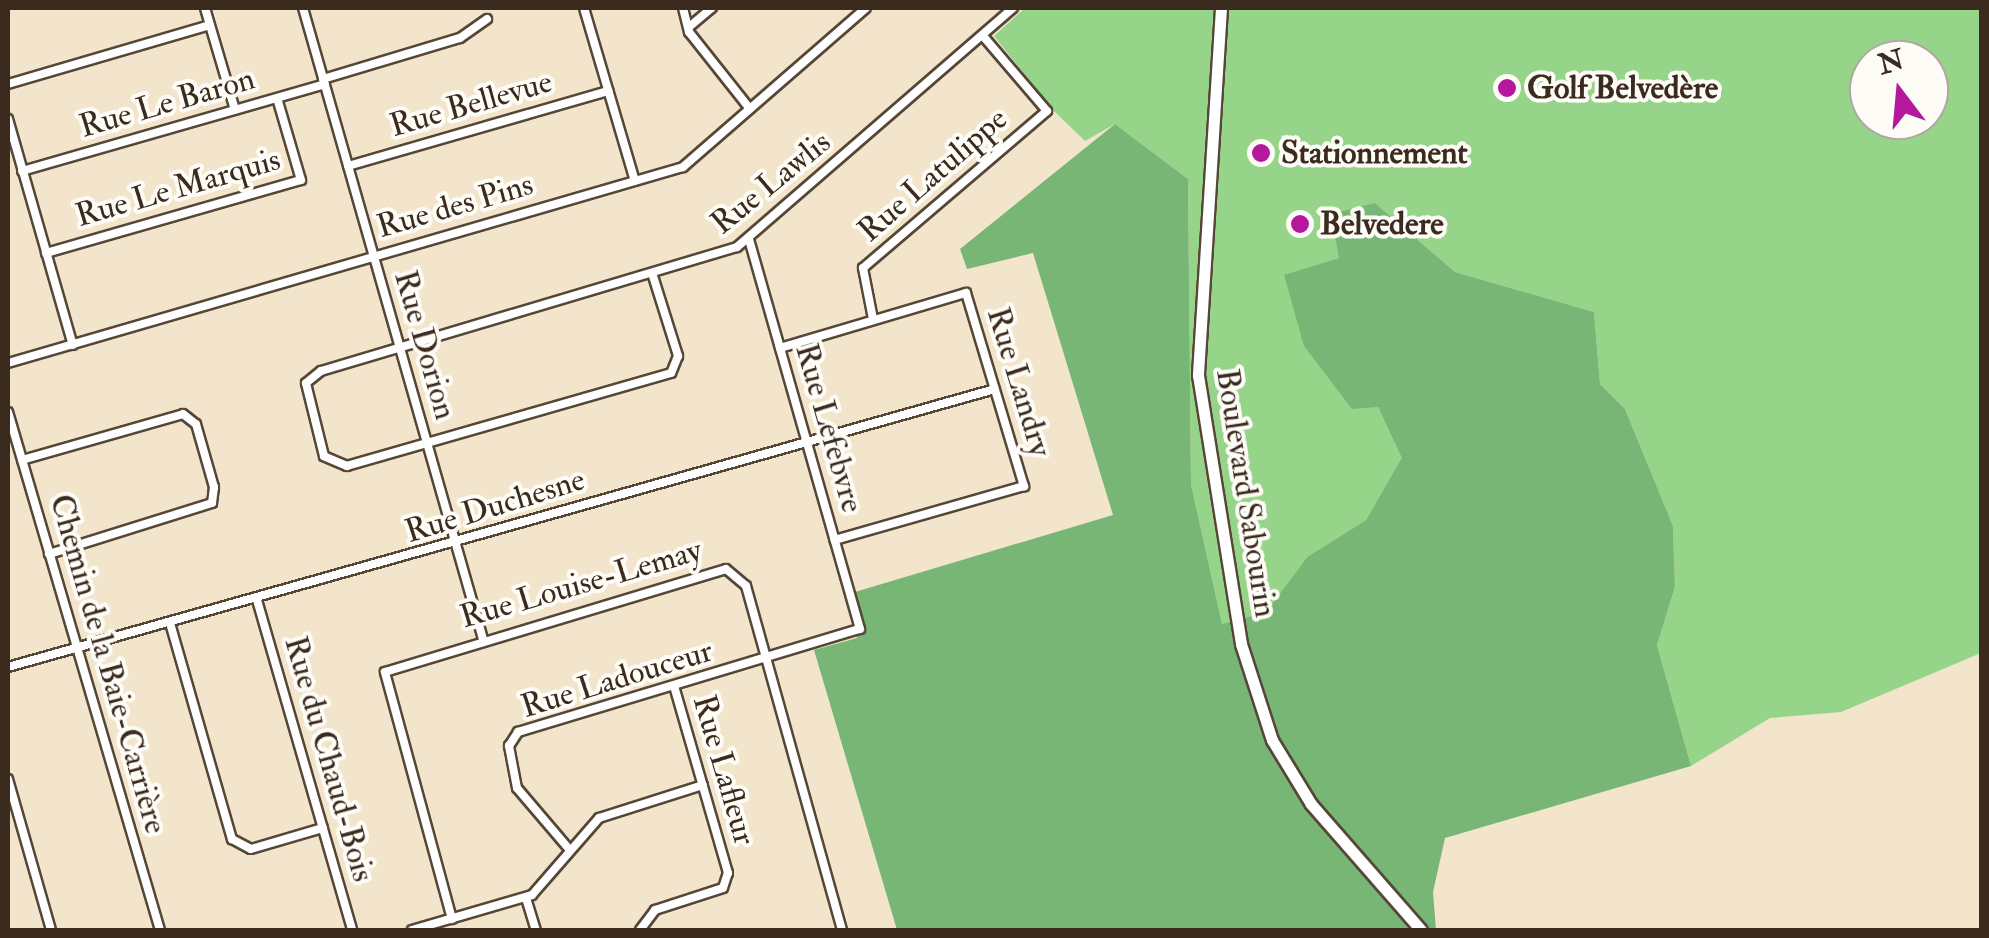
<!DOCTYPE html>
<meta charset="utf-8">
<style>
body{margin:0}
#map{position:relative;width:1989px;height:938px;overflow:hidden;background:#f2e5cb;font-family:"IM FELL Double Pica",serif}
div>[style]{position:absolute}
.green>*{inset:0;background:#96d48a}
.forest>*{inset:0;background:#78b676}
.roads{filter:drop-shadow(2px 0 #564638) drop-shadow(-2px 0 #564638) drop-shadow(0 2px #564638) drop-shadow(0 -2px #564638)}
.street>*{height:8px;margin:-4px;padding:0 4px;transform-origin:4px;border-radius:4px;background:#fff}
.secondary>*{height:11px;margin:-5.5px;padding:0 5.5px;transform-origin:5.5px;border-radius:5.5px;background:#fff}
.dots>*{width:28px;height:28px;translate:-50% -50%;box-sizing:border-box;border:5px solid #fdfcf7;border-radius:50%}
span{translate:-50% -50%;white-space:nowrap;text-align:center;line-height:1.15;-webkit-text-stroke:8px #fdfcf7;paint-order:stroke}
.poi-label{font-size:32px;color:#3b2a1e;font-weight:700}
.left{translate:0 -50%;text-align:left}
.street-label{font-size:32px;color:#3b2a1e}
.frame{position:absolute;inset:0;border:10px solid #3b2a1e;pointer-events:none}
.north{position:absolute;left:1849px;top:40px;width:100px;height:100px;box-sizing:border-box;background:#fdfcf7;border:2px solid #afa8a0;border-radius:50%;rotate:344deg;font-size:28px;font-weight:700;line-height:40px;text-align:center;color:#3b2a1e}
.north::after{content:'';display:block;margin:auto;width:35px;height:45px;background:#b5179e;clip-path:polygon(50% 0,100% 100%,50% 72%,0 100%)}
</style>
<div id="map">
<div class="green">
<i style="clip-path:polygon(evenodd,1025px 8px,1981px 8px,1981px 653px,1841px 712px,1770px 718px,1691px 766px,1657px 645px,1675px 587px,1673px 526px,1625px 409px,1600px 384px,1594px 312px,1455px 272px,1375px 203px,1339px 258px,1284px 276px,1378px 407px,1403px 458px,1366px 520px,1307px 557px,1266px 612px,1222px 624px,1191px 484px,1188px 179px,1115px 124px,1085px 141px,1055px 112px,994px 36px,1025px 8px,1869px 60px,1929px 60px,1929px 120px,1869px 120px,1869px 60px)"></i>
</div>
<div class="forest">
<i style="clip-path:polygon(1115px 124px,1188px 179px,1191px 484px,1222px 624px,1266px 612px,1307px 557px,1366px 520px,1402px 458px,1378px 407px,1352px 409px,1304px 346px,1284px 275px,1339px 258px,1331px 214px,1375px 203px,1455px 272px,1594px 312px,1600px 384px,1625px 409px,1673px 526px,1675px 587px,1657px 645px,1691px 766px,1445px 838px,1433px 892px,1436px 930px,897px 930px,814px 650px,857px 638px,845px 595px,1113px 515px,1033px 253px,967px 269px,960px 249px)"></i>
</div>
<div class="roads">
<div class="street">
<i style="left:205px;top:8px;width:106px;rotate:73.6deg"></i>
<i style="left:303px;top:8px;width:656px;rotate:74.08deg"></i>
<i style="left:584px;top:8px;width:180px;rotate:73.6deg"></i>
<i style="left:683px;top:8px;width:25px;rotate:76deg"></i>
<i style="left:689px;top:32px;width:98px;rotate:51.6deg"></i>
<i style="left:689px;top:27px;width:30px;rotate:-40deg"></i>
<i style="left:323px;top:79px;width:143px;rotate:-16.7deg"></i>
<i style="left:460px;top:38px;width:33px;rotate:-35deg"></i>
<i style="left:8px;top:84px;width:210px;rotate:-16.3deg"></i>
<i style="left:8px;top:119px;width:235px;rotate:74deg"></i>
<i style="left:348px;top:166px;width:271px;rotate:-16.1deg"></i>
<i style="left:22px;top:171px;width:315px;rotate:-16deg"></i>
<i style="left:46px;top:253px;width:265px;rotate:-16deg"></i>
<i style="left:301px;top:180px;width:85px;rotate:-106.3deg"></i>
<i style="left:653px;top:276px;width:84px;rotate:72.6deg"></i>
<i style="left:678px;top:356px;width:18px;rotate:112deg"></i>
<i style="left:671px;top:373px;width:337px;rotate:164deg"></i>
<i style="left:347px;top:466px;width:25px;rotate:-157deg"></i>
<i style="left:324px;top:456px;width:75px;rotate:-103.9deg"></i>
<i style="left:306px;top:383px;width:19px;rotate:-39deg"></i>
<i style="left:321px;top:371px;width:434px;rotate:-16.6deg"></i>
<i style="left:737px;top:247px;width:365px;rotate:-40.9deg"></i>
<i style="left:873px;top:319px;width:52px;rotate:-101.1deg"></i>
<i style="left:863px;top:268px;width:242px;rotate:-40.5deg"></i>
<i style="left:1047px;top:111px;width:99px;rotate:-130.5deg"></i>
<i style="left:780px;top:348px;width:194px;rotate:-16.5deg"></i>
<i style="left:966px;top:293px;width:202px;rotate:73.3deg"></i>
<i style="left:1024px;top:486px;width:197px;rotate:164.1deg"></i>
<i style="left:8px;top:363px;width:703px;rotate:-16.19deg"></i>
<i style="left:683px;top:167px;width:242px;rotate:-41deg"></i>
<i style="left:8px;top:412px;width:540px;rotate:73.65deg"></i>
<i style="left:22px;top:460px;width:167px;rotate:-15.9deg"></i>
<i style="left:183px;top:414px;width:16px;rotate:38deg"></i>
<i style="left:196px;top:424px;width:66px;rotate:74.1deg"></i>
<i style="left:214px;top:487px;width:16px;rotate:97deg"></i>
<i style="left:212px;top:503px;width:171px;rotate:162.6deg"></i>
<i style="left:257px;top:600px;width:343px;rotate:73.9deg"></i>
<i style="left:170px;top:623px;width:225px;rotate:74deg"></i>
<i style="left:232px;top:839px;width:21px;rotate:28deg"></i>
<i style="left:251px;top:849px;width:75px;rotate:-16.3deg"></i>
<i style="left:8px;top:667px;width:1025px;rotate:-15.73deg"></i>
<i style="left:8px;top:779px;width:157px;rotate:74.1deg"></i>
<i style="left:569px;top:849px;width:80px;rotate:-130.4deg"></i>
<i style="left:517px;top:788px;width:43px;rotate:-100.8deg"></i>
<i style="left:509px;top:746px;width:17px;rotate:-57deg"></i>
<i style="left:518px;top:732px;width:357px;rotate:-16.8deg"></i>
<i style="left:860px;top:629px;width:405px;rotate:-105.9deg"></i>
<i style="left:526px;top:898px;width:34px;rotate:73deg"></i>
<i style="left:452px;top:919px;width:256px;rotate:-105.2deg"></i>
<i style="left:385px;top:672px;width:356px;rotate:-16.8deg"></i>
<i style="left:726px;top:569px;width:26px;rotate:40deg"></i>
<i style="left:746px;top:586px;width:357px;rotate:74.4deg"></i>
<i style="left:412px;top:930px;width:125px;rotate:-16.3deg"></i>
<i style="left:532px;top:895px;width:102px;rotate:-49deg"></i>
<i style="left:599px;top:818px;width:109px;rotate:-17.6deg"></i>
<i style="left:640px;top:930px;width:25px;rotate:-53deg"></i>
<i style="left:655px;top:910px;width:71px;rotate:-17.9deg"></i>
<i style="left:723px;top:888px;width:16px;rotate:-72deg"></i>
<i style="left:728px;top:873px;width:195px;rotate:-106.1deg"></i>
</div>
<div class="secondary">
<i style="left:1221px;top:8px;width:368px;rotate:93.6deg"></i>
<i style="left:1198px;top:375px;width:272px;rotate:80.9deg"></i>
<i style="left:1241px;top:644px;width:101px;rotate:72.1deg"></i>
<i style="left:1272px;top:740px;width:75px;rotate:58.6deg"></i>
<i style="left:1311px;top:804px;width:167px;rotate:48.9deg"></i>
</div>
</div>
<div class="dots">
<i style="left:1507px;top:88px;background:#b5179e"></i>
<i style="left:1261px;top:153px;background:#b5179e"></i>
<i style="left:1300px;top:224px;background:#b5179e"></i>
</div>
<div class="poi-label">
<span class="left" style="left:1527px;top:88px">Golf Belvedère</span>
<span class="left" style="left:1281px;top:153px">Stationnement</span>
<span class="left" style="left:1320px;top:224px">Belvedere</span>
</div>
<div class="street-label">
<span style="left:167px;top:103px;rotate:-16deg">Rue Le Baron</span>
<span style="left:471px;top:104px;rotate:-16deg">Rue Bellevue</span>
<span style="left:933px;top:175px;rotate:-41deg">Rue Latulippe</span>
<span style="left:771px;top:183px;rotate:-39deg">Rue Lawlis</span>
<span style="left:178px;top:188px;rotate:-16deg">Rue Le Marquis</span>
<span style="left:455px;top:206px;rotate:-16deg">Rue des Pins</span>
<span style="left:425px;top:345px;rotate:74deg">Rue Dorion</span>
<span style="left:1019px;top:382px;rotate:73deg">Rue Landry</span>
<span style="left:829px;top:428px;rotate:74deg">Rue Lefebvre</span>
<span style="left:1246px;top:493px;rotate:81deg">Boulevard Sabourin</span>
<span style="left:495px;top:506px;rotate:-17deg">Rue Duchesne</span>
<span style="left:581px;top:584px;rotate:-16deg">Rue Louise-Lemay</span>
<span style="left:108px;top:664px;rotate:74deg">Chemin de la Baie-Carrière</span>
<span style="left:617px;top:679px;rotate:-17deg">Rue Ladouceur</span>
<span style="left:329px;top:759px;rotate:74deg">Rue du Chaud-Bois</span>
<span style="left:724px;top:770px;rotate:74deg">Rue Lafleur</span>
</div>
<div class="frame"></div>
<div class="north">N</div>
</div>
